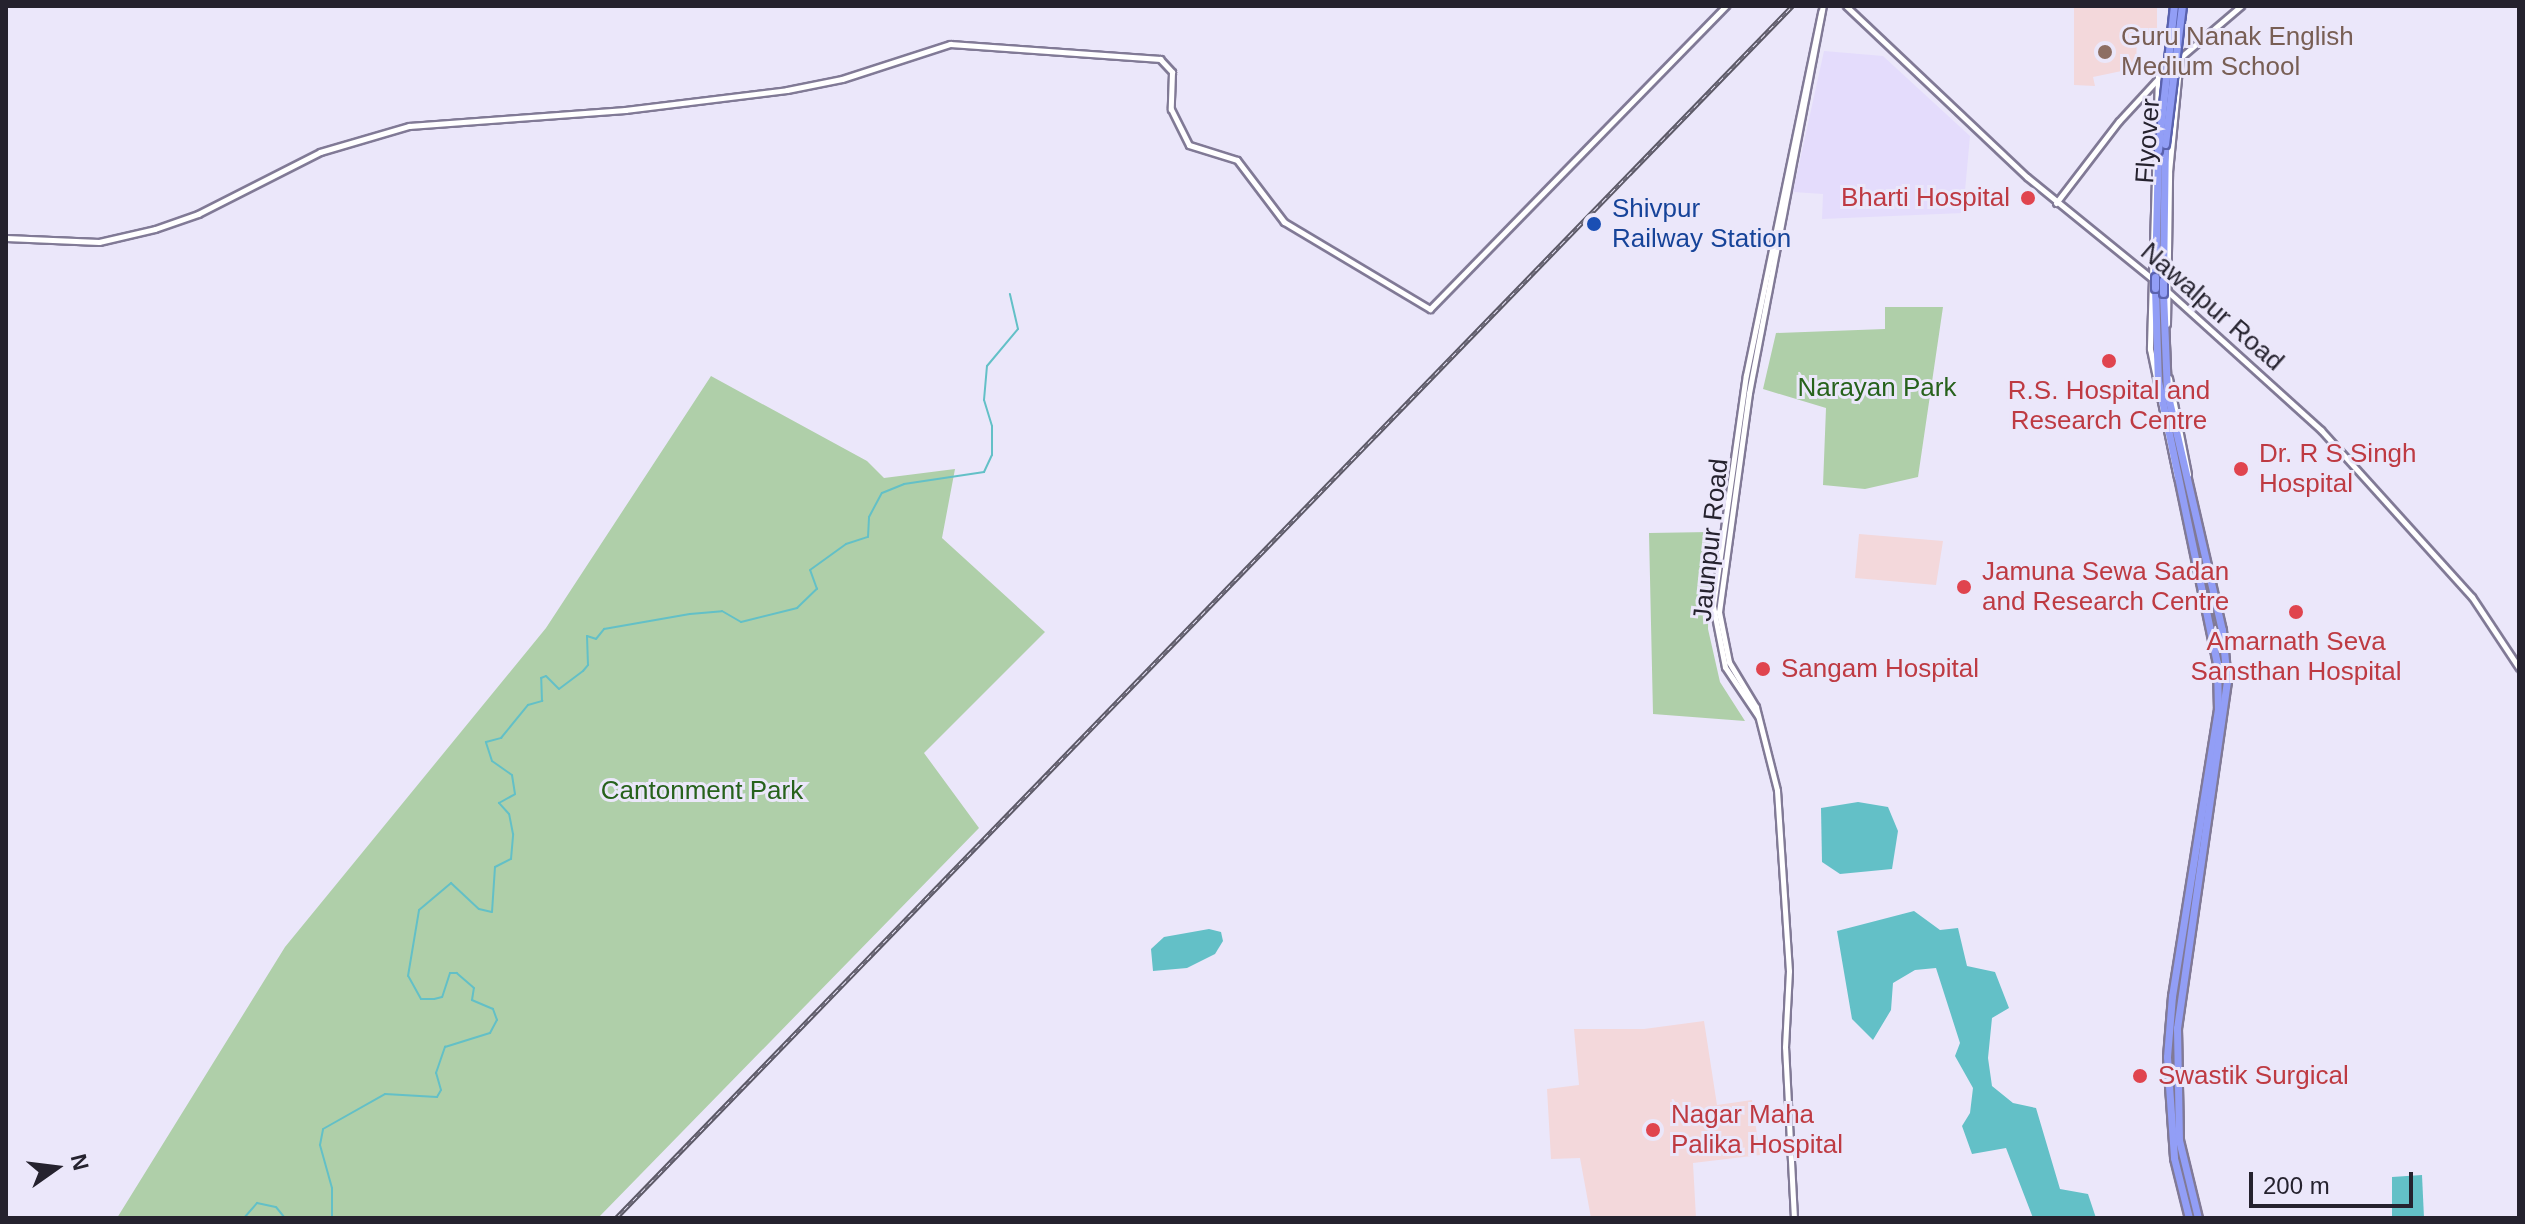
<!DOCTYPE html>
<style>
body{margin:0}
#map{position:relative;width:2525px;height:1224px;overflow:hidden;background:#ebe7fa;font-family:Arial,sans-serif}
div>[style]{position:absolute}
.built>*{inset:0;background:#e4dcfc}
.education>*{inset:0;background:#f3d8db}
.green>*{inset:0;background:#afcfa9}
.water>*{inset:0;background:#63c0c7}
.stream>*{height:2px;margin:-1px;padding:0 1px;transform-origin:1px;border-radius:1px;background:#63c0c7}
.roads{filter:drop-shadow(2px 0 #817a96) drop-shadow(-2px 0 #817a96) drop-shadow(0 2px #817a96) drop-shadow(0 -2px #817a96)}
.tertiary>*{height:5px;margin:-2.5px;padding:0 2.5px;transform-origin:2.5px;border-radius:2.5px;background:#fff}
.trunk>*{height:7px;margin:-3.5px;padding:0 3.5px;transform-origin:3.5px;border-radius:3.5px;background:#929ef6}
.rail>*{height:5px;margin-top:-2.5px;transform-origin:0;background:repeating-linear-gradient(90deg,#ebe7fa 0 6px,#5c5967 0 12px);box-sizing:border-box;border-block:2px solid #5c5967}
.bridges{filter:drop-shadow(2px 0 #5a62ae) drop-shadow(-2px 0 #5a62ae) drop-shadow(0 2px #5a62ae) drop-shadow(0 -2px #5a62ae)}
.trunk-bridge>*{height:7px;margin:-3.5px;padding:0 3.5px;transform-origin:3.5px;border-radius:3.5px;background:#929ef6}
.dots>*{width:22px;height:22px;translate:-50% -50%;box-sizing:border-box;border:4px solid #ebe7fa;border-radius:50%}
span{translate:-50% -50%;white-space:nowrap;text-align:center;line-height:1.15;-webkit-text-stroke:6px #ebe7fa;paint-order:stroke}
.education-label{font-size:26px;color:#785e54}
.left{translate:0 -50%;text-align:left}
.street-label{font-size:26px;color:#25222e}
.health-label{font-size:26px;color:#be3a42}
.right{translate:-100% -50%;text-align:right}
.transit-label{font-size:26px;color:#164399}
.park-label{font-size:26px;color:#27621c}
.frame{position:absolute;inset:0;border:8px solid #25222e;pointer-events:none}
.north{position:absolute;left:16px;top:1128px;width:80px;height:80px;-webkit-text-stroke:6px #ebe7fa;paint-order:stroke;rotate:76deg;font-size:22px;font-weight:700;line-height:32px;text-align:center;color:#25222e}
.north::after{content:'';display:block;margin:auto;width:28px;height:36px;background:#25222e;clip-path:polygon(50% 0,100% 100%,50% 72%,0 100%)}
.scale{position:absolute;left:2249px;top:1172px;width:164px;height:36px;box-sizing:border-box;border:4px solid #25222e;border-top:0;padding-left:10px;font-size:24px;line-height:28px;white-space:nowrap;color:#25222e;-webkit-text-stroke:6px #ebe7fa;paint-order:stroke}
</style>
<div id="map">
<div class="built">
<i style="clip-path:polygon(1824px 51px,1883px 56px,1970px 136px,1963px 213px,1822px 219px,1823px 194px,1793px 192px)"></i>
</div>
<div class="education">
<i style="clip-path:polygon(2074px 6px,2157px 6px,2157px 34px,2137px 35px,2136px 68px,2093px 77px,2095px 86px,2074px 85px)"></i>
<i style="clip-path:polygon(1859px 534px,1943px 541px,1936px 585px,1855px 578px)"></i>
<i style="clip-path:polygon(1704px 1021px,1717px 1105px,1752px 1100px,1760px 1155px,1693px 1163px,1696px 1218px,1591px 1218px,1580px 1158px,1551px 1159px,1547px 1089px,1579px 1085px,1574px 1029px,1644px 1029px)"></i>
</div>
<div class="green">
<i style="clip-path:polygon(1885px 307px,1943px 307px,1918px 477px,1865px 489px,1823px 485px,1826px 408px,1763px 389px,1776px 333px,1885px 329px)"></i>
<i style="clip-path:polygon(711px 376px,867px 461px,884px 478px,955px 469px,942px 538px,1045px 632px,924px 753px,979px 828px,598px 1218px,117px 1218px,285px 947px,546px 628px)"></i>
<i style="clip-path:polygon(1710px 532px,1708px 629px,1720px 682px,1745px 721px,1653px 714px,1649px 533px)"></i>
</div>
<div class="water">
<i style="clip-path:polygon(1858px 802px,1888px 807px,1898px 831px,1892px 869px,1840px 874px,1822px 862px,1821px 808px)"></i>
<i style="clip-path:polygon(1914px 911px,1940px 930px,1958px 928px,1967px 966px,1995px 972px,2009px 1008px,1992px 1018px,1988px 1058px,1992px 1086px,2013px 1103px,2036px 1108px,2060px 1189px,2088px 1194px,2096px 1218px,2033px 1218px,2006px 1148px,1972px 1154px,1962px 1126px,1970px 1113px,1973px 1088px,1955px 1056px,1960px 1043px,1936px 968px,1915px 970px,1893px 983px,1891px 1010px,1873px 1040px,1852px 1019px,1837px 931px)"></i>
<i style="clip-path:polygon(1209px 929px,1221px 932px,1223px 941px,1215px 954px,1187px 968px,1153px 971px,1151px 949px,1164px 937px)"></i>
<i style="clip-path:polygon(2422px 1175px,2424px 1218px,2392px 1218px,2392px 1177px)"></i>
</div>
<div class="stream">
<i style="left:244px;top:1218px;width:20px;rotate:-49deg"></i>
<i style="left:257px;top:1203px;width:19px;rotate:12deg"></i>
<i style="left:276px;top:1207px;width:14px;rotate:51deg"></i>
<i style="left:332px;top:1218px;width:30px;rotate:-90deg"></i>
<i style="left:332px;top:1188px;width:45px;rotate:-105.6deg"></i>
<i style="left:320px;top:1145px;width:16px;rotate:-79deg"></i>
<i style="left:323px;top:1129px;width:71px;rotate:-29.4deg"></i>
<i style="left:385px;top:1094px;width:52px;rotate:3.3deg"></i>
<i style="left:437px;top:1097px;width:8px;rotate:-60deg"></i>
<i style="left:441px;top:1090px;width:18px;rotate:-106deg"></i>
<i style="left:436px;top:1073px;width:28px;rotate:-71deg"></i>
<i style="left:445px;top:1047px;width:47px;rotate:-17.3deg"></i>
<i style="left:490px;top:1033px;width:15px;rotate:-62deg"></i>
<i style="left:497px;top:1020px;width:12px;rotate:-110deg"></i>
<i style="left:493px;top:1009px;width:23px;rotate:-157deg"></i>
<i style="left:472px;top:1000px;width:12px;rotate:-81deg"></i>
<i style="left:474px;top:988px;width:23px;rotate:-139deg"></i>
<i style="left:457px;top:973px;width:7px;rotate:180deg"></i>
<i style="left:450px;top:973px;width:25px;rotate:108deg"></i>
<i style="left:442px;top:997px;width:8px;rotate:166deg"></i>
<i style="left:434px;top:999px;width:13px;rotate:180deg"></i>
<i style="left:421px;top:999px;width:26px;rotate:-119deg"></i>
<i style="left:408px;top:976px;width:67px;rotate:-80.5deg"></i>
<i style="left:419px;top:910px;width:42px;rotate:-40.2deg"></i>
<i style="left:451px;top:883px;width:38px;rotate:43deg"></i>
<i style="left:479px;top:909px;width:13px;rotate:13deg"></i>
<i style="left:492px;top:912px;width:45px;rotate:-86.2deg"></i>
<i style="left:495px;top:867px;width:18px;rotate:-27deg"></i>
<i style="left:511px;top:859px;width:25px;rotate:-85deg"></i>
<i style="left:513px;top:834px;width:20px;rotate:-101deg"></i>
<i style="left:509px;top:814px;width:15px;rotate:-132deg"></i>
<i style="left:499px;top:803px;width:18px;rotate:-29deg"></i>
<i style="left:515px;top:794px;width:19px;rotate:-99deg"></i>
<i style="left:512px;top:775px;width:24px;rotate:-145deg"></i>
<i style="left:492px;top:761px;width:20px;rotate:-108deg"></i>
<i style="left:486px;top:742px;width:16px;rotate:-15deg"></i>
<i style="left:501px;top:738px;width:43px;rotate:-50.7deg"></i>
<i style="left:528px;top:705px;width:15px;rotate:-16deg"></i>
<i style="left:542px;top:701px;width:23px;rotate:-92deg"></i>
<i style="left:541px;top:678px;width:5px;rotate:-22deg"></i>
<i style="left:546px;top:676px;width:18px;rotate:45deg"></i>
<i style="left:559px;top:689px;width:30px;rotate:-37deg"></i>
<i style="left:583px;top:671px;width:8px;rotate:-50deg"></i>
<i style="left:588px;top:665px;width:29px;rotate:-92deg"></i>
<i style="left:587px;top:636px;width:9px;rotate:18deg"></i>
<i style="left:596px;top:639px;width:13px;rotate:-51deg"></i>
<i style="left:604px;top:629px;width:87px;rotate:-9.9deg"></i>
<i style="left:690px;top:614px;width:32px;rotate:-5deg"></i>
<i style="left:722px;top:611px;width:22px;rotate:30deg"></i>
<i style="left:741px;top:622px;width:58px;rotate:-14deg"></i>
<i style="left:797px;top:608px;width:28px;rotate:-44deg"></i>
<i style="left:817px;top:589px;width:20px;rotate:-110deg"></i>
<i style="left:810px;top:570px;width:44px;rotate:-35.8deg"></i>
<i style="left:846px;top:544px;width:23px;rotate:-18deg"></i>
<i style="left:868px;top:537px;width:20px;rotate:-87deg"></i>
<i style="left:869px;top:517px;width:27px;rotate:-62deg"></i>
<i style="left:882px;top:493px;width:24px;rotate:-22deg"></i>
<i style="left:904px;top:484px;width:81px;rotate:-8.5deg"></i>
<i style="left:984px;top:472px;width:19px;rotate:-65deg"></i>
<i style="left:992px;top:455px;width:29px;rotate:-90deg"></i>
<i style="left:992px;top:426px;width:27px;rotate:-107deg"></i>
<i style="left:984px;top:400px;width:34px;rotate:-85deg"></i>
<i style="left:987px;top:366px;width:48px;rotate:-50deg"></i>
<i style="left:1018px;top:329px;width:36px;rotate:-103deg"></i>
</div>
<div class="roads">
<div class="tertiary">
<i style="left:1846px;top:6px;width:249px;rotate:43.4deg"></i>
<i style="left:2027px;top:177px;width:166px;rotate:39.1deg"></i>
<i style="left:2181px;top:57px;width:79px;rotate:-40.4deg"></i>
<i style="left:2158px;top:76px;width:273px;rotate:91.7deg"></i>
<i style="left:2150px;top:349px;width:131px;rotate:78.1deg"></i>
<i style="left:2056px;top:203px;width:103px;rotate:-52.5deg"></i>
<i style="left:2119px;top:121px;width:71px;rotate:-47.3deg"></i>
<i style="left:6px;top:238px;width:93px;rotate:2.5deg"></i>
<i style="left:99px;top:242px;width:57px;rotate:-13.1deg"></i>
<i style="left:155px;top:229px;width:46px;rotate:-19.2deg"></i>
<i style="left:198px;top:214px;width:137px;rotate:-26.9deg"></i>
<i style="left:320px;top:152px;width:93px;rotate:-16.3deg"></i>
<i style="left:409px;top:126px;width:217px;rotate:-4.2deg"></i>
<i style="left:625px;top:110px;width:163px;rotate:-7deg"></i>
<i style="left:787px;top:90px;width:56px;rotate:-11.3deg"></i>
<i style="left:842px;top:79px;width:114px;rotate:-18deg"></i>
<i style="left:950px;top:44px;width:211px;rotate:4.1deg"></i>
<i style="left:1160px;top:59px;width:18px;rotate:47deg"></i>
<i style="left:1172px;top:72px;width:37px;rotate:92deg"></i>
<i style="left:1171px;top:109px;width:40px;rotate:63.4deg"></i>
<i style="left:1189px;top:145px;width:50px;rotate:17.4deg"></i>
<i style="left:1237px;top:160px;width:78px;rotate:52.8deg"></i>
<i style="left:1284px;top:222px;width:170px;rotate:30.8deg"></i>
<i style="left:1430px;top:309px;width:424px;rotate:-45.7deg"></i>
<i style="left:2164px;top:288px;width:212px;rotate:42.1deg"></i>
<i style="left:2321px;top:430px;width:225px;rotate:47.9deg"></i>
<i style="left:2472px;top:597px;width:85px;rotate:56.5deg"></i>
<i style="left:2167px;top:324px;width:152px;rotate:-89.2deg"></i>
<i style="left:2169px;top:172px;width:115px;rotate:-84.5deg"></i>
<i style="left:2169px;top:378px;width:98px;rotate:78.8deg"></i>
<i style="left:1758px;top:716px;width:59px;rotate:-124deg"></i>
<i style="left:1725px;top:667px;width:62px;rotate:-101.1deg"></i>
<i style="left:1713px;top:606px;width:233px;rotate:-81.9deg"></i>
<i style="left:1746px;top:375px;width:371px;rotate:-78.3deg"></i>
<i style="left:1794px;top:1218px;width:171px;rotate:-93deg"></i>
<i style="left:1785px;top:1047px;width:76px;rotate:-87deg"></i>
<i style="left:1789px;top:971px;width:181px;rotate:-93.8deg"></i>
<i style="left:1777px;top:790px;width:86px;rotate:-104.2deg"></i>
<i style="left:1756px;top:707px;width:52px;rotate:-121deg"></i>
<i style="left:1729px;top:662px;width:51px;rotate:-101.3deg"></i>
<i style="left:1719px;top:612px;width:221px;rotate:-82.2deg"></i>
<i style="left:1749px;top:393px;width:394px;rotate:-79.2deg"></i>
</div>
<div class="trunk">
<i style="left:2155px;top:277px;width:127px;rotate:-88.6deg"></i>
<i style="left:2163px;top:280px;width:136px;rotate:-89.2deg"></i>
<i style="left:2155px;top:288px;width:93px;rotate:88.2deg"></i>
<i style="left:2158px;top:381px;width:288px;rotate:78.2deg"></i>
<i style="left:2217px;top:663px;width:46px;rotate:88.8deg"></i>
<i style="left:2218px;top:709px;width:291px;rotate:99.1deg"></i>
<i style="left:2172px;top:996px;width:61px;rotate:94.7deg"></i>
<i style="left:2167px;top:1057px;width:101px;rotate:86deg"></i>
<i style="left:2174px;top:1158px;width:62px;rotate:76deg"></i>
<i style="left:2163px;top:293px;width:99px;rotate:87.7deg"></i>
<i style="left:2167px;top:392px;width:244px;rotate:77deg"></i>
<i style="left:2222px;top:630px;width:51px;rotate:84.4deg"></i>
<i style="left:2227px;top:681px;width:351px;rotate:98.2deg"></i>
<i style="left:2177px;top:1028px;width:112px;rotate:89deg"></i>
<i style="left:2179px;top:1140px;width:80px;rotate:76.3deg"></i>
</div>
</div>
<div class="rail">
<i style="left:616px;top:1218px;width:1689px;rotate:-45.86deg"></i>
</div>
<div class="bridges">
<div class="trunk-bridge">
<i style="left:2165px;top:144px;width:139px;rotate:-83deg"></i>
<i style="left:2158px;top:150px;width:145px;rotate:-83.7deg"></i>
<i style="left:2155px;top:277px;width:11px;rotate:90deg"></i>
<i style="left:2163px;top:280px;width:13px;rotate:90deg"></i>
</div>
</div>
<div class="dots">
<i style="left:2105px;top:52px;background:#8d6e63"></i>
<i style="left:2028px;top:198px;background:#e0444e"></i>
<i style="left:1594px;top:224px;background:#1a4fb4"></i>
<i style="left:2109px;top:361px;background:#e0444e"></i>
<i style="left:2241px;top:469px;background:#e0444e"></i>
<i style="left:1964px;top:587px;background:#e0444e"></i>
<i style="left:2296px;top:612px;background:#e0444e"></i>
<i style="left:1763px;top:669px;background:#e0444e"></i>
<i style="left:2140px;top:1076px;background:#e0444e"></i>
<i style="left:1653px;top:1130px;background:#e0444e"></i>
</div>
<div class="education-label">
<span class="left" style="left:2121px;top:52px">Guru Nanak English<br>Medium School</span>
</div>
<div class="street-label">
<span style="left:2148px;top:141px;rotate:-86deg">Flyover</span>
<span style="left:2212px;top:307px;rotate:41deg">Nawalpur Road</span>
<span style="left:1711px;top:540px;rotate:-84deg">Jaunpur Road</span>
</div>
<div class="health-label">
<span class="right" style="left:2010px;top:198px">Bharti Hospital</span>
<span style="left:2109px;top:406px">R.S. Hospital and<br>Research Centre</span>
<span class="left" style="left:2259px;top:469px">Dr. R S Singh<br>Hospital</span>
<span class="left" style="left:1982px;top:587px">Jamuna Sewa Sadan<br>and Research Centre</span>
<span style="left:2296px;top:657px">Amarnath Seva<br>Sansthan Hospital</span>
<span class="left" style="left:1781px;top:669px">Sangam Hospital</span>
<span class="left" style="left:2158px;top:1076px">Swastik Surgical</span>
<span class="left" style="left:1671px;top:1130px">Nagar Maha<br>Palika Hospital</span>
</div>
<div class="transit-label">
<span class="left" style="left:1612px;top:224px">Shivpur<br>Railway Station</span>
</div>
<div class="park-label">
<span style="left:1877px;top:388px">Narayan Park</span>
<span style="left:702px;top:791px">Cantonment Park</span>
</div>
<div class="frame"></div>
<div class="north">N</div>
<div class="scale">200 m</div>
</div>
